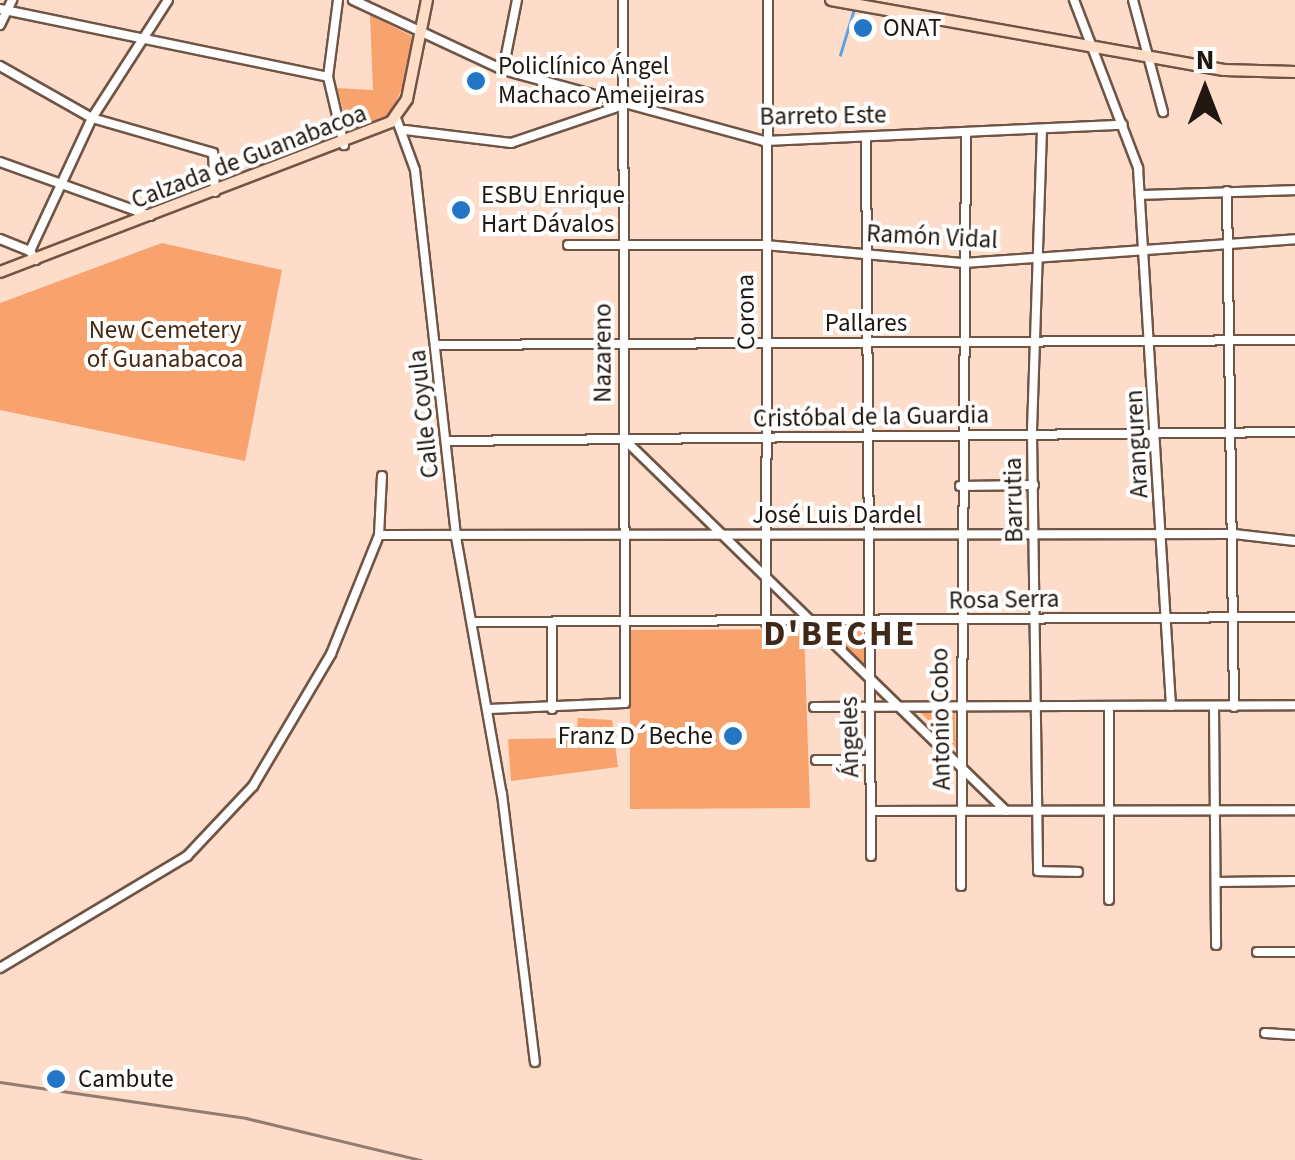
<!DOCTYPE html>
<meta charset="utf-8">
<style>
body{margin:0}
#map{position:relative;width:1295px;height:1160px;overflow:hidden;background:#fddcca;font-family:"Source Sans 3",sans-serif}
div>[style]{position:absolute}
.green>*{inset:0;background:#f8a36d}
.stream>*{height:2.5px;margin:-1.25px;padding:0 1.25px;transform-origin:1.25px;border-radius:1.25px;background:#5ca0e8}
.roads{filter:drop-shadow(2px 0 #705545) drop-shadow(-2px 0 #705545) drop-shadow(0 2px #705545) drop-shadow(0 -2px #705545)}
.minor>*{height:8px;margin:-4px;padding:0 4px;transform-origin:4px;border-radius:4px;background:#fff}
.major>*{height:10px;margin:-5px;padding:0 5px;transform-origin:5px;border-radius:5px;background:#fedcc6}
.rail>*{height:2.5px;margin:-1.25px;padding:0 1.25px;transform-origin:1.25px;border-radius:1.25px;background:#927c6f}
.dots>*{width:28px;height:28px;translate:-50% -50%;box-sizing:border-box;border:5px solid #fff;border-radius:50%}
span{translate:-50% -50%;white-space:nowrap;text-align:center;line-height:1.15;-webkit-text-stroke:8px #fff;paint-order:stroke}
.poi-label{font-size:25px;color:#221710}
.left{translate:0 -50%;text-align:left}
.right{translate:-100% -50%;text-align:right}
.street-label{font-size:25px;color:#221710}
.park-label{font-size:25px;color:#4b2810}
.district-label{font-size:35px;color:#41291a;font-weight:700;letter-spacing:2.5px}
.north{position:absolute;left:1155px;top:40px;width:100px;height:100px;-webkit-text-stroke:8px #fff;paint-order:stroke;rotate:0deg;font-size:28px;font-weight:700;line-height:40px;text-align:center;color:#221710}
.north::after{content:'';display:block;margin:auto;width:35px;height:45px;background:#221710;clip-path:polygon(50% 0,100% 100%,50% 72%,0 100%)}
</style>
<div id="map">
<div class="green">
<i style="clip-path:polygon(370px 15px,412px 36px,407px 78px,390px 114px,350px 135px,337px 88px,373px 90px)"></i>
<i style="clip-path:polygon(162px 243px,282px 270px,245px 461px,0 410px,0 303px)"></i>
<i style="clip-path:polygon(866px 624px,867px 668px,818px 625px)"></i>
<i style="clip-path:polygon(804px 629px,810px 808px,630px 809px,630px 630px)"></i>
<i style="clip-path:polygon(955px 710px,956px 748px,919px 711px)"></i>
<i style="clip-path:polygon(578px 718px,612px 720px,618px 767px,511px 781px,508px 739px,576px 738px)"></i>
</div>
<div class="stream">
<i style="left:840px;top:55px;width:48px;rotate:-73.1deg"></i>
</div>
<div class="roads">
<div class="minor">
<i style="left:338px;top:0;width:78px;rotate:97.4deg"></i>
<i style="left:328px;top:77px;width:70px;rotate:76.8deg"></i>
<i style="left:353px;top:0;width:166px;rotate:25deg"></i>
<i style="left:503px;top:70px;width:270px;rotate:15.2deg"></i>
<i style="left:764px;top:141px;width:359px;rotate:-2.6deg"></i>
<i style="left:1074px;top:0;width:180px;rotate:69.1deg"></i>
<i style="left:1138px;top:168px;width:539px;rotate:86.49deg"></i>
<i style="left:1133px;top:0;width:116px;rotate:75deg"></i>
<i style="left:0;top:9px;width:335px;rotate:11.7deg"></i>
<i style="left:0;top:25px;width:28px;rotate:-64deg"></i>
<i style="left:0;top:66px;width:106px;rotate:29.5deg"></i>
<i style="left:92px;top:118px;width:126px;rotate:16.1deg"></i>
<i style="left:213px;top:153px;width:39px;rotate:87deg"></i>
<i style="left:503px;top:70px;width:71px;rotate:-78.7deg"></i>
<i style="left:396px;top:118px;width:55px;rotate:69.9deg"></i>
<i style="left:415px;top:170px;width:369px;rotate:83.6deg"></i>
<i style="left:456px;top:537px;width:261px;rotate:79.9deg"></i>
<i style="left:502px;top:794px;width:270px;rotate:83deg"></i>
<i style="left:1042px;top:129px;width:306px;rotate:91.9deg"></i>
<i style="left:1032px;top:435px;width:436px;rotate:89.2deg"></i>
<i style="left:1038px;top:871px;width:40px;rotate:1.4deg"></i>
<i style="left:405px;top:130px;width:107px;rotate:7deg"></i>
<i style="left:511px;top:143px;width:118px;rotate:-18.7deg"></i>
<i style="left:866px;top:137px;width:719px;rotate:89.6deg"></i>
<i style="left:0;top:162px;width:160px;rotate:19.7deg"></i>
<i style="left:1227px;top:191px;width:516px;rotate:89.22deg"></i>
<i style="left:1140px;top:195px;width:155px;rotate:-1.8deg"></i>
<i style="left:0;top:239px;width:32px;rotate:22deg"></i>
<i style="left:568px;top:245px;width:197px"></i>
<i style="left:765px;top:245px;width:200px;rotate:5.2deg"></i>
<i style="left:964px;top:263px;width:332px;rotate:-4.1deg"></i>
<i style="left:36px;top:260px;width:11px;rotate:-124deg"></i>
<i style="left:30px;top:251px;width:147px;rotate:-65deg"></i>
<i style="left:92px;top:118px;width:140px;rotate:-57.2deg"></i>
<i style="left:436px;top:345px;width:859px;rotate:-0.33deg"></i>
<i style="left:624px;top:439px;width:533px;rotate:44.24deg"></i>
<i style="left:447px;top:441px;width:848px;rotate:-0.61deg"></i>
<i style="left:960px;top:486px;width:74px;rotate:-0.8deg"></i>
<i style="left:379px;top:535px;width:855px;rotate:-0.07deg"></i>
<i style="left:1234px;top:534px;width:61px;rotate:6.5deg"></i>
<i style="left:473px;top:622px;width:822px;rotate:-0.35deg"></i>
<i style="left:552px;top:622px;width:87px;rotate:90deg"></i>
<i style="left:766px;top:623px;width:623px;rotate:-89.82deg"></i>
<i style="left:814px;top:707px;width:481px;rotate:-0.2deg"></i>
<i style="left:1214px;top:707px;width:238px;rotate:89.5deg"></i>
<i style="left:489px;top:709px;width:136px;rotate:-2.5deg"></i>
<i style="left:625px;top:703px;width:703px;rotate:-90.16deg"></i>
<i style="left:816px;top:760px;width:54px"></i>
<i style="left:871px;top:811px;width:424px;rotate:-0.1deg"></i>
<i style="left:1216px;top:882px;width:79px;rotate:-0.7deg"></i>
<i style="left:961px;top:886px;width:754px;rotate:-89.62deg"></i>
<i style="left:1109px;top:900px;width:194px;rotate:-90deg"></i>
<i style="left:1257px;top:952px;width:38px"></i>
<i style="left:0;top:968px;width:218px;rotate:-30.9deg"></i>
<i style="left:187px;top:856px;width:96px;rotate:-46.7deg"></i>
<i style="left:253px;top:786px;width:153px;rotate:-59.4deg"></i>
<i style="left:331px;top:654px;width:128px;rotate:-68deg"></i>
<i style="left:379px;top:535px;width:59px;rotate:-87.1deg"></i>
<i style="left:1265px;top:1033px;width:30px;rotate:4deg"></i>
</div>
<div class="major">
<i style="left:831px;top:0;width:399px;rotate:10.1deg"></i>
<i style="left:1224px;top:70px;width:71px;rotate:1.6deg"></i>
<i style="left:0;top:272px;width:419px;rotate:-21deg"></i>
<i style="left:391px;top:122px;width:28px;rotate:-55deg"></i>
<i style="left:407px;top:99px;width:101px;rotate:-78.6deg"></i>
</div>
</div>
<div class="rail">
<i style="left:0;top:1082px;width:249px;rotate:8.3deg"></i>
<i style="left:246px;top:1118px;width:180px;rotate:13.5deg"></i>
</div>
<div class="dots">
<i style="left:863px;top:28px;background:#2376c5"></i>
<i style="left:476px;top:81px;background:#2376c5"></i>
<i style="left:461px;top:210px;background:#2376c5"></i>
<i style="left:733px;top:736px;background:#2376c5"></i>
<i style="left:56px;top:1079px;background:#2376c5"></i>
</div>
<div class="poi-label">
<span class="left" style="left:883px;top:28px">ONAT</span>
<span class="left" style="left:498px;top:81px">Policlínico Ángel<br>Machaco Ameijeiras</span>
<span class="left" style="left:481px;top:210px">ESBU Enrique<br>Hart Dávalos</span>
<span class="right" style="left:713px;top:736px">Franz D´Beche</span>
<span class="left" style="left:78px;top:1079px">Cambute</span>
</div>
<div class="street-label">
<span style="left:823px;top:116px;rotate:-1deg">Barreto Este</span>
<span style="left:249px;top:157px;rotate:-21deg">Calzada de Guanabacoa</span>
<span style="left:932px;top:237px;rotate:3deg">Ramón Vidal</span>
<span style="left:746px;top:312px;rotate:-91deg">Corona</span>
<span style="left:866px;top:323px">Pallares</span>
<span style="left:603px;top:353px;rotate:-90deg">Nazareno</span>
<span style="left:424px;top:414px;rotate:-96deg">Calle Coyula</span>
<span style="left:871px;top:417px;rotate:-1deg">Cristóbal de la Guardia</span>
<span style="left:1137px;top:444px;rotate:-93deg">Aranguren</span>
<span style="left:1014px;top:500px;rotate:-91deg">Barrutia</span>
<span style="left:837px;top:515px">José Luis Dardel</span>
<span style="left:1004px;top:600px;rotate:-1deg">Rosa Serra</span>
<span style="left:941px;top:719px;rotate:-91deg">Antonio Cobo</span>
<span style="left:850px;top:737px;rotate:-91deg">Ángeles</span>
</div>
<div class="park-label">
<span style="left:165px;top:345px">New Cemetery<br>of Guanabacoa</span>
</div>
<div class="district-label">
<span style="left:840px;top:634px">D'BECHE</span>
</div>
<div class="north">N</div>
</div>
